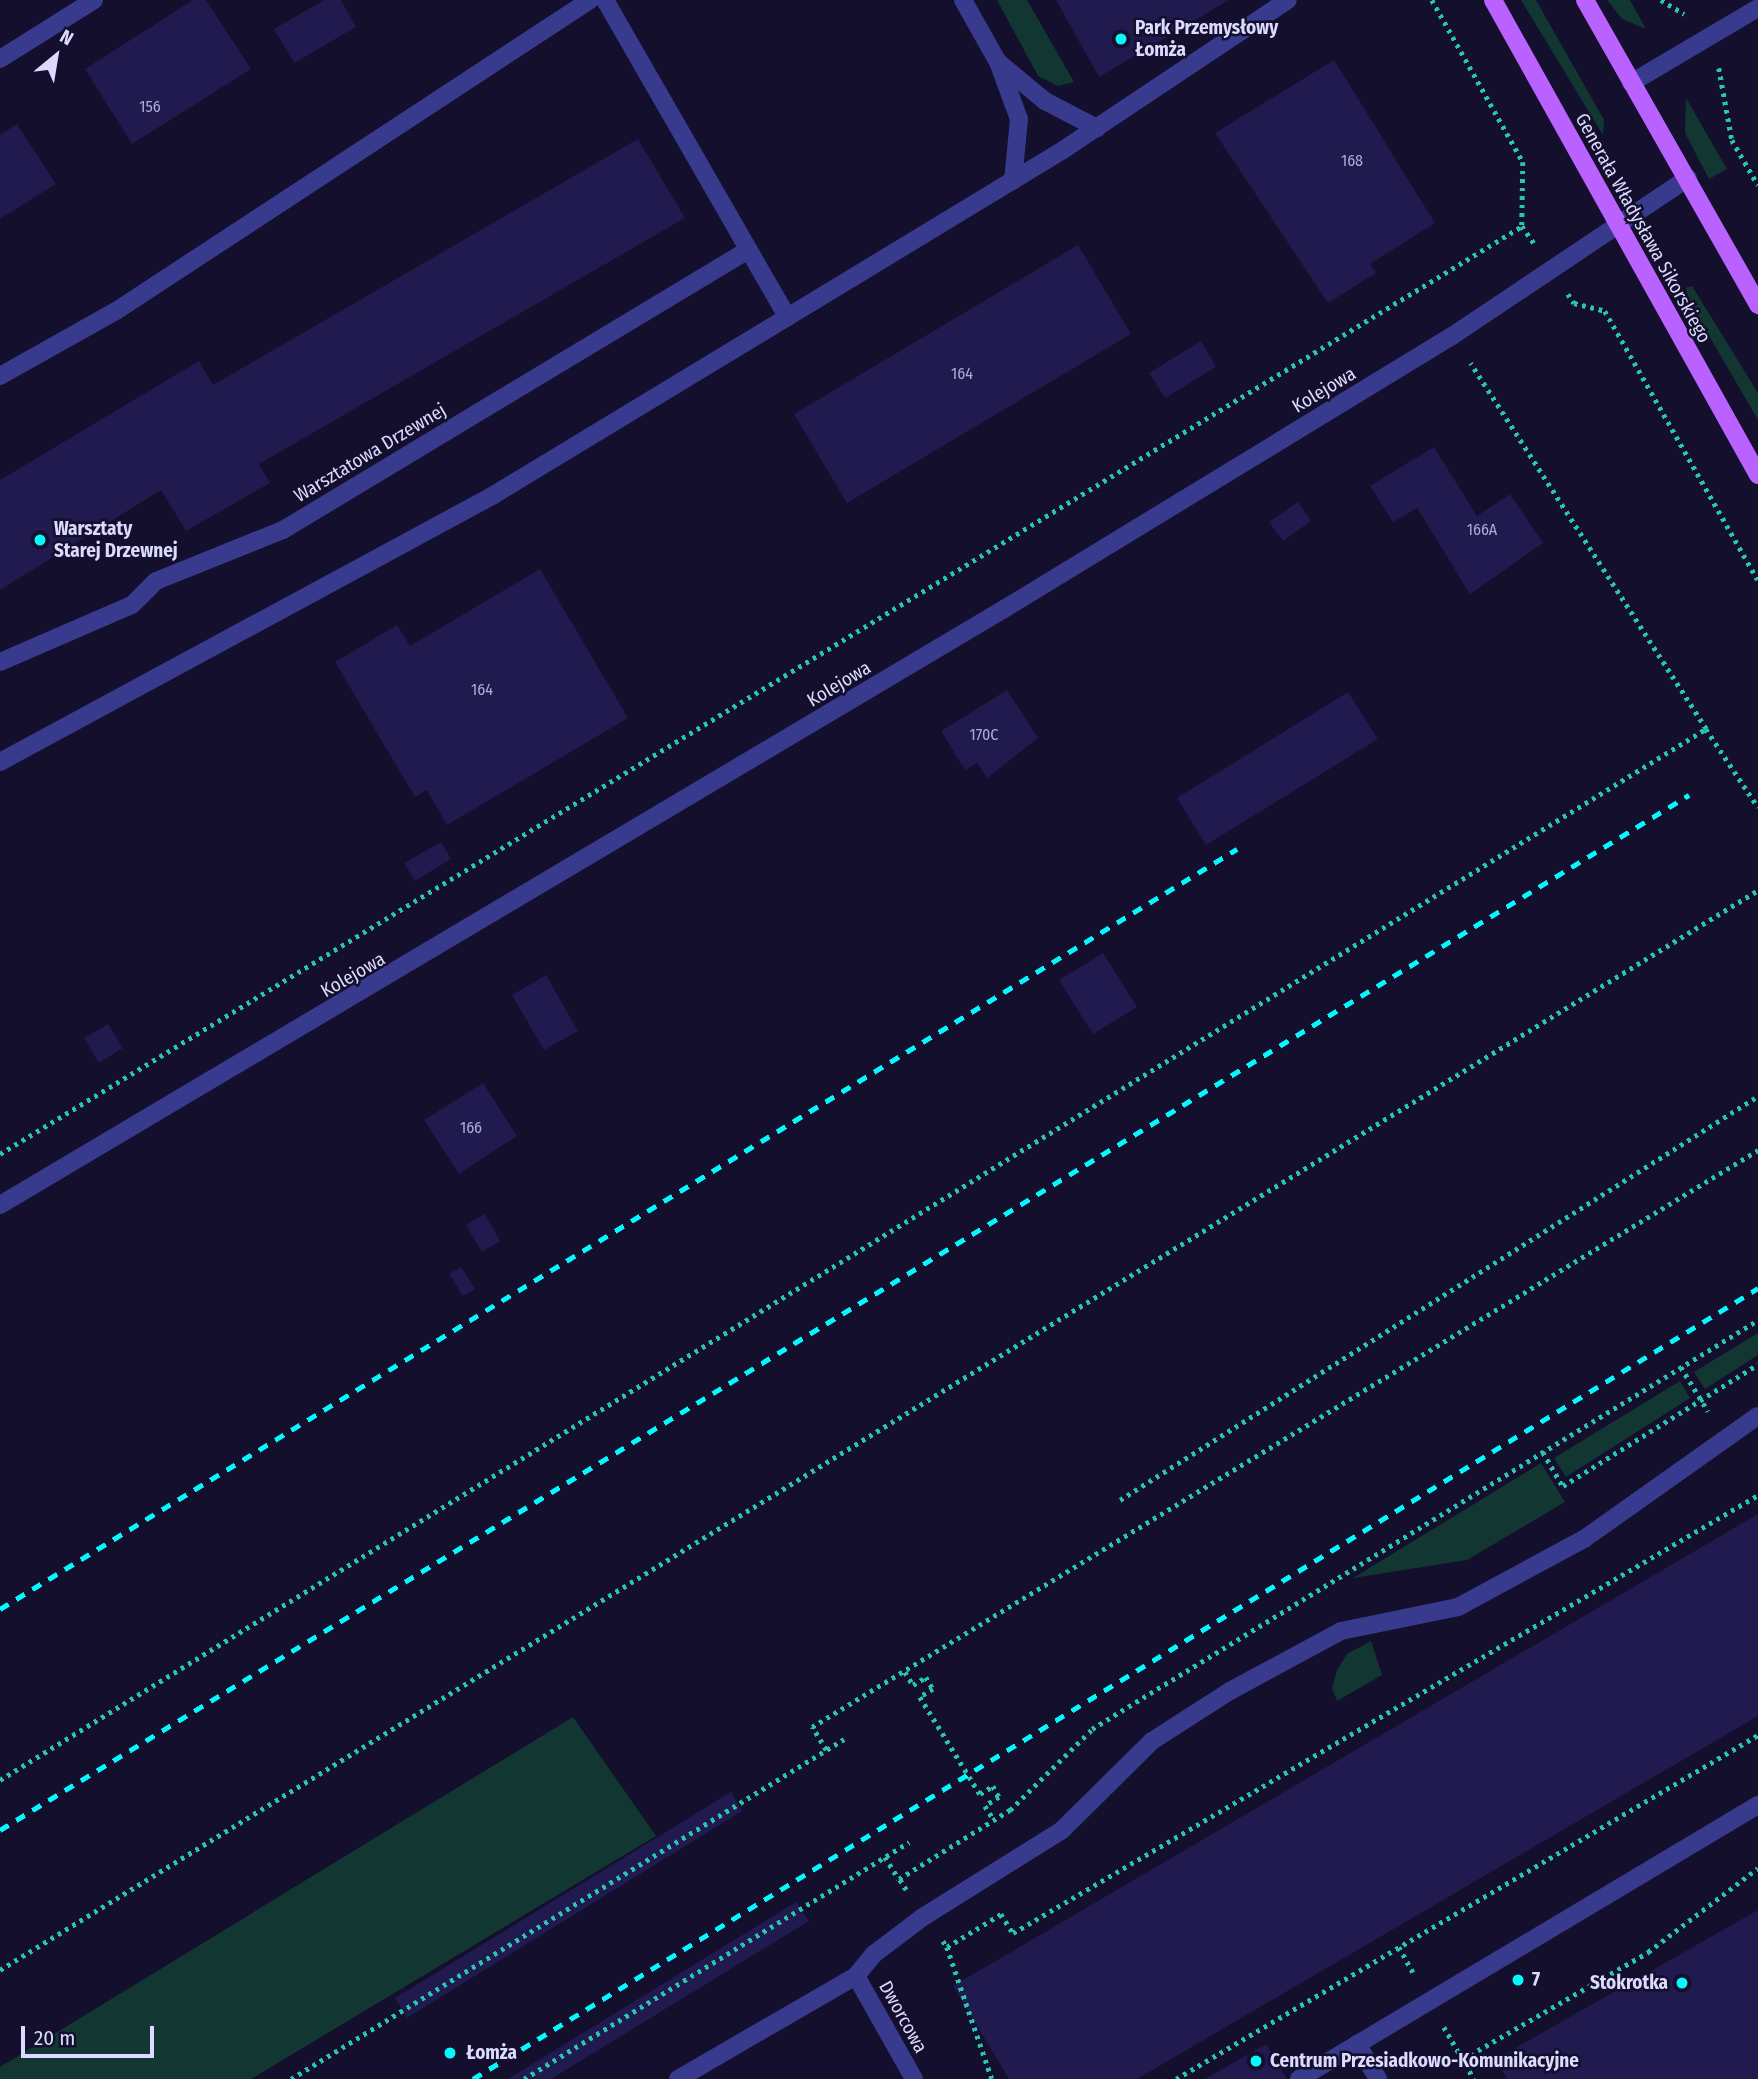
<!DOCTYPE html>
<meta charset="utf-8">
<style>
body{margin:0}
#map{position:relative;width:1758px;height:2079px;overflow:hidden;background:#130f2c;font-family:"Fira Sans Condensed",sans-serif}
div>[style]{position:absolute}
.green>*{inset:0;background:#123733}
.building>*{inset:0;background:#211a4e}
.path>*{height:4.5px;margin-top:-2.25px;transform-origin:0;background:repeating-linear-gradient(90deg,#29c5b1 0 3.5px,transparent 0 8.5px)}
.minor>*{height:18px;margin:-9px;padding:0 9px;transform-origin:9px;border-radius:9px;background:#383a8e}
.major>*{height:18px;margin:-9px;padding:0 9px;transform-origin:9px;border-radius:9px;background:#ba62ff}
.rail>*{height:5px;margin-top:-2.5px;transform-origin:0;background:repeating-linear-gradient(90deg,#07f7ff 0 10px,transparent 0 19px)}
.dots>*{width:19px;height:19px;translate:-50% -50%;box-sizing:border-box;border:4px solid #130f2c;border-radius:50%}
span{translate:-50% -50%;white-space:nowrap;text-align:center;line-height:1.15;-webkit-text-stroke:5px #130f2c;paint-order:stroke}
.number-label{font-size:16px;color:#adabd3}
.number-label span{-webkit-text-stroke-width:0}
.poi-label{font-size:19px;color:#dcdbff;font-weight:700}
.left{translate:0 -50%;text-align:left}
.right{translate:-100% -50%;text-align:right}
.street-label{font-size:19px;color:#dcdbff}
.north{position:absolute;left:21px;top:21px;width:70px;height:70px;-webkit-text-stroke:5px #130f2c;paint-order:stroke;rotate:30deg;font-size:19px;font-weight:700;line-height:28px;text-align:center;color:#dcdbff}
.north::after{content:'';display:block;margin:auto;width:24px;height:32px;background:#dcdbff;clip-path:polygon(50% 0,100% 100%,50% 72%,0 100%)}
.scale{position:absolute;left:21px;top:2026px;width:133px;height:32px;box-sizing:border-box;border:4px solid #dcdbff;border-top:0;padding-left:9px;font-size:21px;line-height:24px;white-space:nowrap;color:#dcdbff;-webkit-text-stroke:5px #130f2c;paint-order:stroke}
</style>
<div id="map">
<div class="green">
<i style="clip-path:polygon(997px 0,1027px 0,1074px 82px,1058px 86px,1038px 76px)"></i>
<i style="clip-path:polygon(1521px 0,1536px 0,1604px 120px,1603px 135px)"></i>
<i style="clip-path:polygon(1607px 0,1630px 0,1646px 29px,1622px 19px)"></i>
<i style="clip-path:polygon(1686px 98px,1727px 169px,1709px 179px,1685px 133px)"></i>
<i style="clip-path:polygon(1692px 286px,1758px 393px,1758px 420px,1689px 301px,1686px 288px)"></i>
<i style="clip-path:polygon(1758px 1333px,1758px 1355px,1705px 1389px,1694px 1372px)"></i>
<i style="clip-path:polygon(1680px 1381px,1690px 1398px,1566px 1477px,1554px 1458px)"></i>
<i style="clip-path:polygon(1541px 1463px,1565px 1502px,1467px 1560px,1353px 1578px)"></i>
<i style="clip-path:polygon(1371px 1641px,1382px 1675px,1337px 1701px,1332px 1688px,1337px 1670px,1347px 1654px)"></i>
<i style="clip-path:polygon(573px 1717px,656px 1836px,251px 2079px,0 2079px,0 2067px)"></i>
</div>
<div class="building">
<i style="clip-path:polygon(193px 0,206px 0,251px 69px,132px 144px,85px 69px)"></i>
<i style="clip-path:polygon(324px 0,341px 0,356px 27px,294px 63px,274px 29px)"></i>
<i style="clip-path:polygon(1056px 0,1229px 0,1099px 77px)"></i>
<i style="clip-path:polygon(1334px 60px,1435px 223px,1370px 264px,1376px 273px,1328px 303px,1215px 133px)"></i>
<i style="clip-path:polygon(17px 124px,56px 184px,0 219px,0 135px)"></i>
<i style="clip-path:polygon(638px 139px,685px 218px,259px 464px,270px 483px,186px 531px,161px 490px,0 590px,0 480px,199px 361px,213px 385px)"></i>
<i style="clip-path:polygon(1078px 245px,1131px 334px,847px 503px,794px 414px)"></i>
<i style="clip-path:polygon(1201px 341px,1216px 367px,1165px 398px,1149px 373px)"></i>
<i style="clip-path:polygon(1434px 447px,1477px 516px,1510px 494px,1543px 543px,1470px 594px,1417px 508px,1393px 522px,1370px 486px)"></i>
<i style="clip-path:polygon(1298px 502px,1311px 521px,1283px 541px,1269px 522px)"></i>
<i style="clip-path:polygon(540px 569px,628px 718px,447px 825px,427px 790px,415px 797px,335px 662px,397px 625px,410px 646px)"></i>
<i style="clip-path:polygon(1007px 690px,1038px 738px,987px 778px,977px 763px,965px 770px,941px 731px)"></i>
<i style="clip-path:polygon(1348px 692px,1378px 739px,1206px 845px,1177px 798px)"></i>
<i style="clip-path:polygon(441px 842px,451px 859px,415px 881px,404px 863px)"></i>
<i style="clip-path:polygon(1103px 953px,1137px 1007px,1093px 1034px,1059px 980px)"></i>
<i style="clip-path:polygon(546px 975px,578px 1031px,544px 1050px,512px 995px)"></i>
<i style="clip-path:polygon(108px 1024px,123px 1048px,99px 1063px,84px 1038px)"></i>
<i style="clip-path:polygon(483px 1083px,517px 1136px,459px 1174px,424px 1120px)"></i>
<i style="clip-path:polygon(485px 1214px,500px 1241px,482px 1252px,466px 1225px)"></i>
<i style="clip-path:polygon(461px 1267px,475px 1289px,463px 1296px,449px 1274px)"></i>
<i style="clip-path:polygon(1758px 1514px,1758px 1716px,1137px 2079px,1009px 2079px,953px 1986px)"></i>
<i style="clip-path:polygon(731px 1792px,742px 1811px,407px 2018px,395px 1998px)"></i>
<i style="clip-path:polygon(796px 1902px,809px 1921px,551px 2079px,508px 2079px)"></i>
<i style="clip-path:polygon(1758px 1910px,1758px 2079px,1507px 2079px,1496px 2059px)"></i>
<i style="clip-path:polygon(1266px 2044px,1287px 2079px,1205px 2079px)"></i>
</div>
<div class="path">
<i style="left:1432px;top:0;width:186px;rotate:60.7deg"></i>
<i style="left:1523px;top:162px;width:64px;rotate:90.9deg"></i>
<i style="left:1522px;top:226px;width:21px;rotate:55deg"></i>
<i style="left:1661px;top:0;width:27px;rotate:31deg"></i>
<i style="left:1719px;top:68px;width:73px;rotate:79.8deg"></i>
<i style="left:1732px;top:140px;width:52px;rotate:60deg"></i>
<i style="left:1568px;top:294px;width:11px;rotate:56deg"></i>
<i style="left:1574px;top:303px;width:32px;rotate:14deg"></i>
<i style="left:1605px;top:311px;width:309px;rotate:60.4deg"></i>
<i style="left:1706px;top:729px;width:94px;rotate:56.3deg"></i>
<i style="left:0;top:1154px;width:1783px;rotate:-31.37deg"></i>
<i style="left:1681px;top:1367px;width:52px;rotate:58.5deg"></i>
<i style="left:1543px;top:1452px;width:39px;rotate:60deg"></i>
<i style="left:1563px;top:1486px;width:230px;rotate:-32deg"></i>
<i style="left:1120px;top:1500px;width:755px;rotate:-32.34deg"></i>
<i style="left:905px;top:1672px;width:15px;rotate:58deg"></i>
<i style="left:913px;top:1685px;width:15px;rotate:-32deg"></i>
<i style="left:926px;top:1677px;width:14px;rotate:60deg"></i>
<i style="left:933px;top:1689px;width:15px;rotate:148deg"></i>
<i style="left:920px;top:1697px;width:114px;rotate:58.3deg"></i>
<i style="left:980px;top:1794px;width:15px;rotate:-32deg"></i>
<i style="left:993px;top:1786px;width:13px;rotate:61deg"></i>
<i style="left:999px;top:1797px;width:17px;rotate:147deg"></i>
<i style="left:985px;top:1806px;width:17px;rotate:57deg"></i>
<i style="left:826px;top:1750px;width:27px;rotate:-121deg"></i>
<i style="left:812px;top:1727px;width:1108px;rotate:-31.38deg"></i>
<i style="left:0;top:1780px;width:2004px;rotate:-31.64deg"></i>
<i style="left:1706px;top:729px;width:435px;rotate:-122.8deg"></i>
<i style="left:885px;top:1857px;width:26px;rotate:58deg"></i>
<i style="left:906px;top:1890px;width:13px;rotate:-122deg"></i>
<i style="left:899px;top:1879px;width:131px;rotate:-31.9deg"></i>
<i style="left:1010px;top:1810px;width:115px;rotate:-44.6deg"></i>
<i style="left:1092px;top:1729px;width:782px;rotate:-31.55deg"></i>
<i style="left:943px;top:1941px;width:7px;rotate:56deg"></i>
<i style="left:947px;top:1947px;width:63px;rotate:-31.4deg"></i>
<i style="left:1001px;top:1914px;width:22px;rotate:58deg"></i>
<i style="left:1013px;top:1933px;width:864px;rotate:-30.45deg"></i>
<i style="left:947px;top:1947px;width:139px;rotate:71.2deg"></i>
<i style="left:1399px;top:1947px;width:31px;rotate:61deg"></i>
<i style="left:0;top:1970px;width:2063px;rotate:-31.56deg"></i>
<i style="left:1444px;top:2027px;width:60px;rotate:60deg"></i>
<i style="left:1463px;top:2059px;width:214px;rotate:-30deg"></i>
<i style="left:1648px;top:1952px;width:138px;rotate:-37.4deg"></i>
<i style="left:291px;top:2079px;width:649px;rotate:-31.58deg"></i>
<i style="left:524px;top:2079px;width:452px;rotate:-31.6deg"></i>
<i style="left:1176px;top:2079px;width:676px;rotate:-30.59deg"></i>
</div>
<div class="minor">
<i style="left:605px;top:0;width:366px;rotate:60.1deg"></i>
<i style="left:963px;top:0;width:71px;rotate:60.6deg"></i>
<i style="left:998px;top:62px;width:61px;rotate:39.7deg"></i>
<i style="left:1045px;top:101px;width:59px;rotate:27.4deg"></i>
<i style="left:0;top:59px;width:111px;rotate:-32.1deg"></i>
<i style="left:998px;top:62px;width:61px;rotate:69.8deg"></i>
<i style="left:1019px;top:119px;width:62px;rotate:95.5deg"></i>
<i style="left:1631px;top:83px;width:147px;rotate:-30.6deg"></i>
<i style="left:0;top:376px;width:133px;rotate:-29.3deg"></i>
<i style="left:116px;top:311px;width:567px;rotate:-33.27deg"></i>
<i style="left:0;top:662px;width:144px;rotate:-23.4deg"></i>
<i style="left:132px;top:605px;width:34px;rotate:-45deg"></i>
<i style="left:156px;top:581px;width:137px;rotate:-21.9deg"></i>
<i style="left:283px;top:530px;width:543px;rotate:-31.05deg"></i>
<i style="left:0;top:762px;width:559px;rotate:-28.4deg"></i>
<i style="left:492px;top:496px;width:668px;rotate:-31.21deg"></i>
<i style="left:1063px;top:150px;width:270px;rotate:-33.7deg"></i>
<i style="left:0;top:1205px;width:1168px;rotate:-30.69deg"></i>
<i style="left:1004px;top:609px;width:525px;rotate:-31.36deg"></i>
<i style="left:1452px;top:336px;width:284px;rotate:-33.8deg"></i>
<i style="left:856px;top:1976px;width:118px;rotate:60.6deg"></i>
<i style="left:1357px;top:2044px;width:41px;rotate:59deg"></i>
<i style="left:678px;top:2079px;width:206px;rotate:-30.1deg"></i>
<i style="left:856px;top:1976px;width:28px;rotate:-51deg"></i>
<i style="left:874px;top:1954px;width:61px;rotate:-37.1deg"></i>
<i style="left:923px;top:1917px;width:164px;rotate:-32deg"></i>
<i style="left:1062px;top:1830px;width:127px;rotate:-44.7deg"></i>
<i style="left:1152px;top:1741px;width:93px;rotate:-32.7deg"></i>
<i style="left:1230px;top:1691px;width:126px;rotate:-28.4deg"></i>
<i style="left:1341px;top:1631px;width:119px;rotate:-11.6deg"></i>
<i style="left:1458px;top:1607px;width:143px;rotate:-28.4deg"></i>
<i style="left:1584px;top:1539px;width:213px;rotate:-35.3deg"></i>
<i style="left:1299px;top:2079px;width:535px;rotate:-30.84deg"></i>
</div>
<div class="major">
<i style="left:1493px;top:0;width:544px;rotate:60.84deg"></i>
<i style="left:1585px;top:0;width:351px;rotate:60.4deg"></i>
</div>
<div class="rail">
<i style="left:0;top:1609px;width:1452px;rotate:-31.57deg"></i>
<i style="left:0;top:1830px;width:1981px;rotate:-31.5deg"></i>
<i style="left:473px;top:2079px;width:1509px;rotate:-31.61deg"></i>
</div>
<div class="dots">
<i style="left:1121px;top:39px;background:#07f7ff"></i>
<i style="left:40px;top:540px;background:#07f7ff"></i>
<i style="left:1518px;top:1980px;background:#07f7ff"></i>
<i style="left:1682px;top:1983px;background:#07f7ff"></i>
<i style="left:450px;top:2053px;background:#07f7ff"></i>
<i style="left:1256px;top:2061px;background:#07f7ff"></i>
</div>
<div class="number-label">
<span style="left:150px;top:107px">156</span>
<span style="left:1352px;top:161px">168</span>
<span style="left:962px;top:374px">164</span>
<span style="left:1482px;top:530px">166A</span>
<span style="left:482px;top:690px">164</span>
<span style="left:984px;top:735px">170C</span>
<span style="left:471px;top:1128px">166</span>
</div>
<div class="poi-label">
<span class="left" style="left:1135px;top:39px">Park Przemysłowy<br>Łomża</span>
<span class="left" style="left:54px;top:540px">Warsztaty<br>Starej Drzewnej</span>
<span class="left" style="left:1532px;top:1980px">7</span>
<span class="right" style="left:1668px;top:1983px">Stokrotka</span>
<span class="left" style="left:466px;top:2053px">Łomża</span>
<span class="left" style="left:1270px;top:2061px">Centrum Przesiadkowo-Komunikacyjne</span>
</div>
<div class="street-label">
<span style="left:1643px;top:228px;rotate:61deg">Generała Władysława Sikorskiego</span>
<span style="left:1324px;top:390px;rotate:-31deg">Kolejowa</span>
<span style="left:370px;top:453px;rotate:-31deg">Warsztatowa Drzewnej</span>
<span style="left:839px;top:684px;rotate:-31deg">Kolejowa</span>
<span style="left:353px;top:975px;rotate:-30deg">Kolejowa</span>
<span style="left:903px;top:2017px;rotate:61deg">Dworcowa</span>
</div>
<div class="north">N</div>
<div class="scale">20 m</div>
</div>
